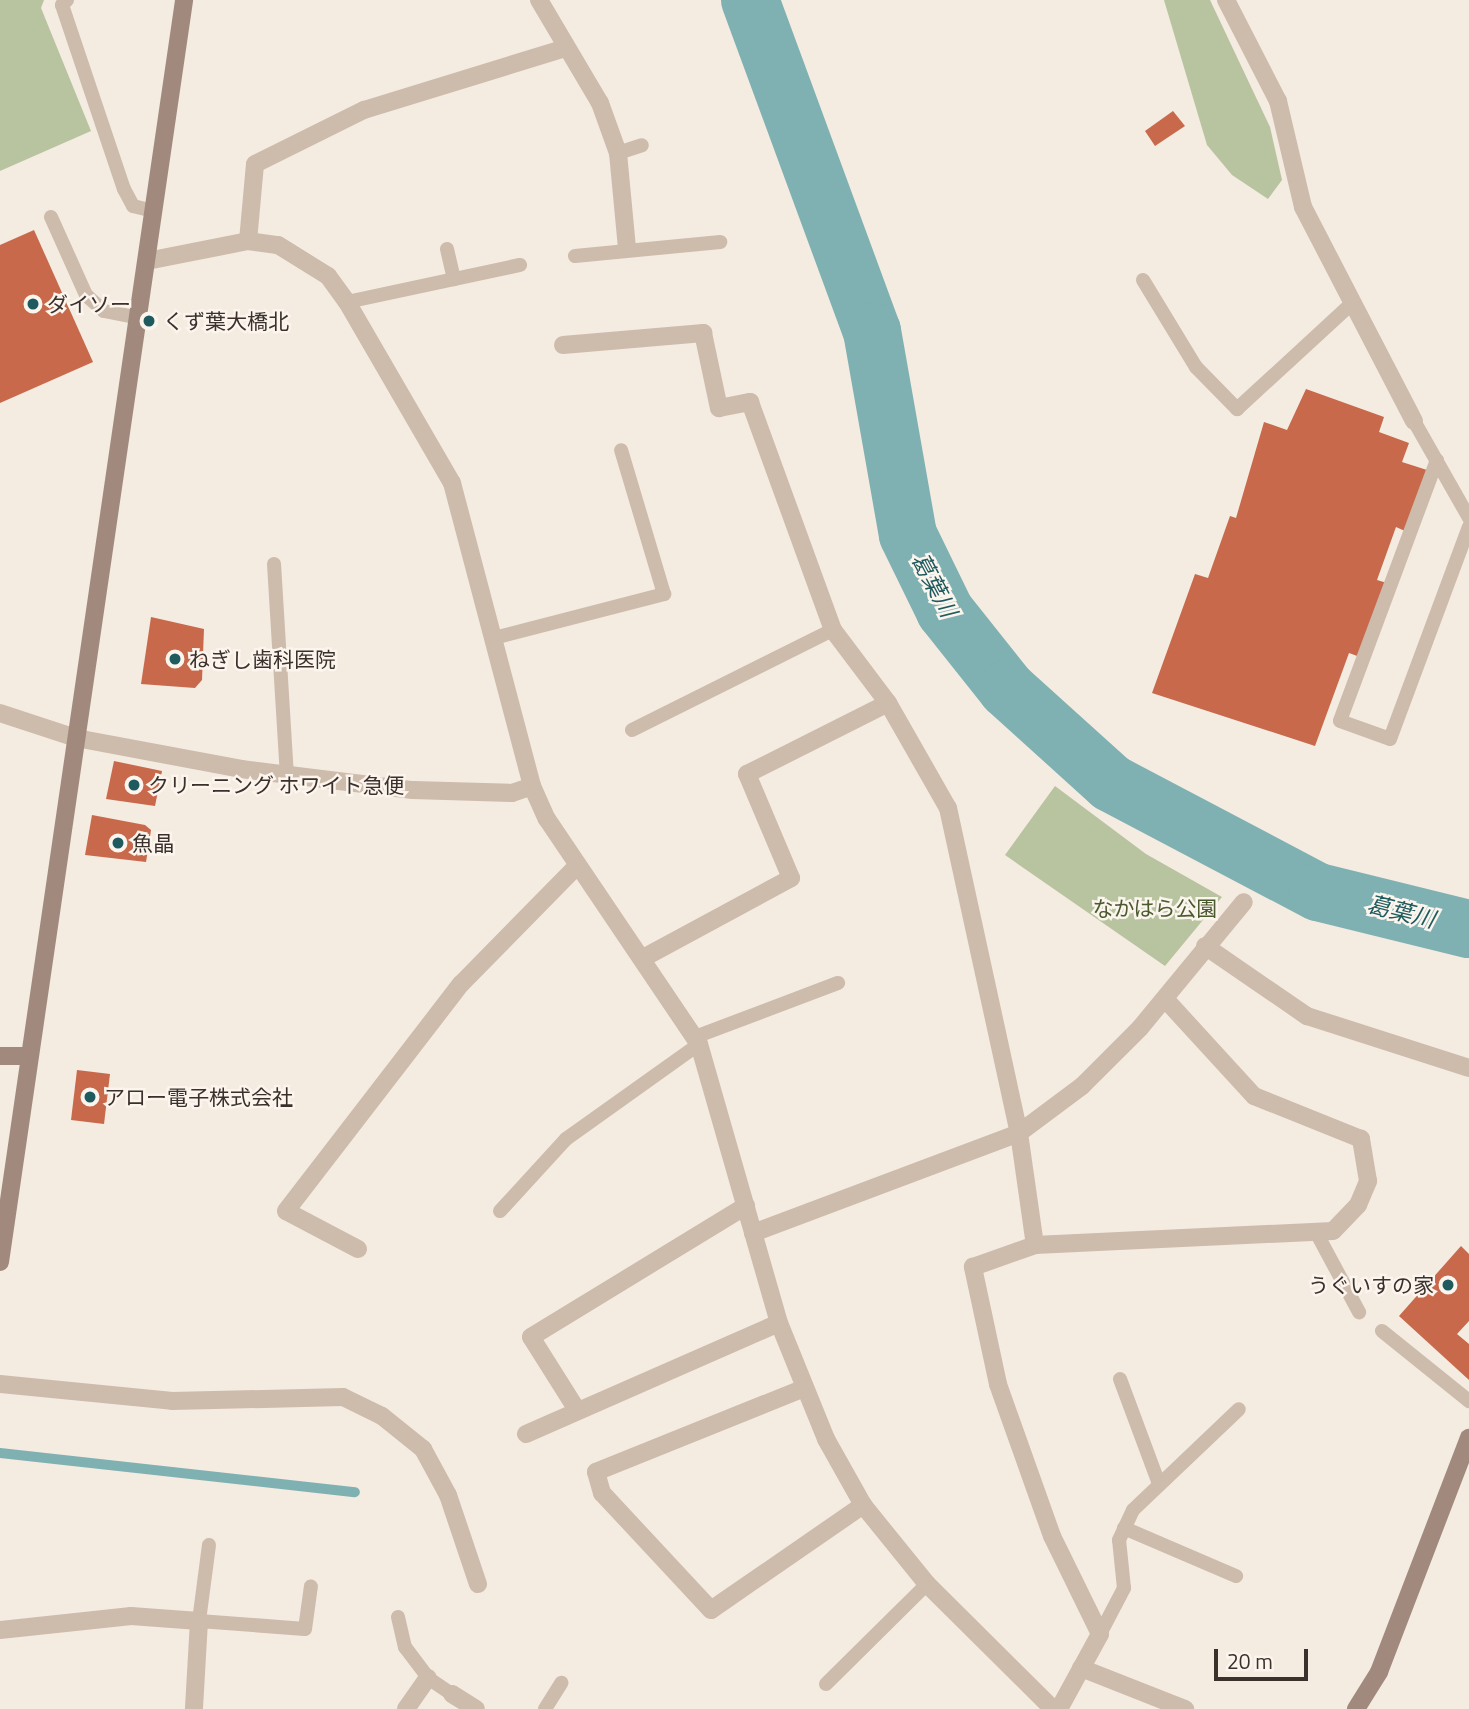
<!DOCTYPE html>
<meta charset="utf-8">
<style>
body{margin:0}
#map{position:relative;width:1469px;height:1709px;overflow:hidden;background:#f4ebe1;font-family:"Titillium Web","Noto Sans JP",sans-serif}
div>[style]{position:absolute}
.green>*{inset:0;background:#b8c4a0}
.stream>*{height:10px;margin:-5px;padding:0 5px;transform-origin:5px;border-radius:5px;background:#7fb0b2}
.river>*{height:58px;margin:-29px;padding:0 29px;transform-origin:29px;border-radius:29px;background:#7fb0b2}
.building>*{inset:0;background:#c8694b}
.lane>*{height:14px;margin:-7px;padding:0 7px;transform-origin:7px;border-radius:7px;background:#cdbbac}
.street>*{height:18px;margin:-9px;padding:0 9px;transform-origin:9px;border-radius:9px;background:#cdbbac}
.secondary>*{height:18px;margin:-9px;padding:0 9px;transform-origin:9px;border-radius:9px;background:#a18a7d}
.dots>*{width:19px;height:19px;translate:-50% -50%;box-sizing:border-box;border:4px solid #fbf5ee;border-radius:50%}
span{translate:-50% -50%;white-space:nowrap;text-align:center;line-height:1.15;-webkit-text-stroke:5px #fbf5ee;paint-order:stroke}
.poi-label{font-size:21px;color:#3b302b}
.left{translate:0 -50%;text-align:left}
.right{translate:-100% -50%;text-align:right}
.park-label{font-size:21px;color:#4a5a2e}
.water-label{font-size:23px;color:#1f5a5e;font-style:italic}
.scale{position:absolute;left:1214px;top:1649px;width:94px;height:32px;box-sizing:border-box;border:4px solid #3b302b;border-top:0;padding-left:9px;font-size:21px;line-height:24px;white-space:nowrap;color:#3b302b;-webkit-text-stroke:5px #fbf5ee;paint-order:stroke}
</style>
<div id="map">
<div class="green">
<i style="clip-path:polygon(0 0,44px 0,41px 8px,91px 131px,0 171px)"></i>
<i style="clip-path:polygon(1164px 0,1210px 0,1270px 127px,1282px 180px,1268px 199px,1232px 175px,1207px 145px)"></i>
<i style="clip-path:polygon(1055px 786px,1146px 854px,1222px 897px,1165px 966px,1005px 855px)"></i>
</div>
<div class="stream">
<i style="left:0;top:1453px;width:357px;rotate:6.3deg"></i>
</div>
<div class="river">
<i style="left:750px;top:0;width:353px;rotate:69.8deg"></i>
<i style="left:872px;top:331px;width:207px;rotate:80deg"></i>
<i style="left:908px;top:535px;width:85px;rotate:64deg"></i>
<i style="left:945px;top:611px;width:100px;rotate:51.5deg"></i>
<i style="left:1007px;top:689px;width:140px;rotate:42.1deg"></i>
<i style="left:1111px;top:783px;width:234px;rotate:27.8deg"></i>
<i style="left:1318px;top:892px;width:155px;rotate:13.8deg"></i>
</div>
<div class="building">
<i style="clip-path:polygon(1173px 111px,1185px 126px,1155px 146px,1145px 131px)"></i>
<i style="clip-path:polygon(34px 230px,93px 362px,0 403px,0 245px)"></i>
<i style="clip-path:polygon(1306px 389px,1384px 417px,1379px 432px,1409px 443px,1402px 462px,1427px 470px,1405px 531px,1396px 527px,1377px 580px,1387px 583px,1360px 657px,1349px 653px,1315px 746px,1152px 693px,1195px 574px,1208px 578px,1230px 516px,1236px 518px,1264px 422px,1287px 430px)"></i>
<i style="clip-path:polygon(151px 617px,204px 629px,202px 680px,195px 688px,141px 684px)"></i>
<i style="clip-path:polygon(114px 761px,162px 771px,155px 806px,106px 799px)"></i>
<i style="clip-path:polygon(92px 815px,145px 825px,151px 830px,146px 862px,85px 855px)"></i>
<i style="clip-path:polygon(77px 1070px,110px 1074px,104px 1124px,71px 1120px)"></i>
<i style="clip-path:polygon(1461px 1246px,1469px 1254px,1469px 1321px,1457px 1334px,1469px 1344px,1469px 1380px,1399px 1316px)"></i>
</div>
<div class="lane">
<i style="left:67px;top:0;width:7px;rotate:135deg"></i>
<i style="left:62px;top:5px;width:194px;rotate:71.4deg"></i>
<i style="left:124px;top:189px;width:19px;rotate:62deg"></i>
<i style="left:133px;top:206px;width:21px;rotate:14deg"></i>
<i style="left:618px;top:153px;width:25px;rotate:-18deg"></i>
<i style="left:51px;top:217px;width:85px;rotate:65.8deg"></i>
<i style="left:86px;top:295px;width:24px;rotate:42deg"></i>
<i style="left:104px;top:311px;width:36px;rotate:11deg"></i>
<i style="left:447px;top:249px;width:31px;rotate:77deg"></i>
<i style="left:575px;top:256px;width:146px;rotate:-5.5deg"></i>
<i style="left:1143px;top:280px;width:102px;rotate:58.7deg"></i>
<i style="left:1196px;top:367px;width:59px;rotate:45.7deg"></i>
<i style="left:1237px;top:409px;width:154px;rotate:-42.6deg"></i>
<i style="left:347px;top:302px;width:177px;rotate:-12.1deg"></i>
<i style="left:1414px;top:421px;width:112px;rotate:60.4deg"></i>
<i style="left:1437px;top:460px;width:278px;rotate:110.4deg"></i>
<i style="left:1340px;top:721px;width:53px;rotate:19.8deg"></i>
<i style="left:1390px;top:739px;width:226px;rotate:-69.6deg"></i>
<i style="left:274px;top:564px;width:210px;rotate:86.5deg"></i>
<i style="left:494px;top:638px;width:176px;rotate:-14.5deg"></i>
<i style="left:664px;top:594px;width:150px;rotate:-106.6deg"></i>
<i style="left:632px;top:730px;width:225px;rotate:-26.5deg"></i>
<i style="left:695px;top:1037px;width:153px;rotate:-20.7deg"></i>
<i style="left:500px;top:1211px;width:98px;rotate:-47.5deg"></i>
<i style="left:566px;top:1139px;width:163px;rotate:-35.5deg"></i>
<i style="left:1317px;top:1234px;width:89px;rotate:61.7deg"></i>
<i style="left:1382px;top:1331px;width:112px;rotate:38.8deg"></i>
<i style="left:1120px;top:1379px;width:109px;rotate:69.6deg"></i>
<i style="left:1124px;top:1528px;width:122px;rotate:23.2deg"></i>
<i style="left:209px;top:1545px;width:77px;rotate:97.5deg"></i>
<i style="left:199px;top:1621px;width:106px;rotate:4.3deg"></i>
<i style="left:305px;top:1629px;width:43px;rotate:-82.1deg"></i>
<i style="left:398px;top:1617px;width:31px;rotate:77deg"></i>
<i style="left:405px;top:1647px;width:39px;rotate:53deg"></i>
<i style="left:428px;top:1678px;width:29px;rotate:34deg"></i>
<i style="left:1100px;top:1634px;width:52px;rotate:-62.4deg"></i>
<i style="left:1124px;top:1588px;width:48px;rotate:-95.9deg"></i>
<i style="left:1119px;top:1540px;width:33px;rotate:-65deg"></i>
<i style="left:1133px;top:1510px;width:146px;rotate:-43.6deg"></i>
<i style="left:826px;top:1684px;width:142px;rotate:-44.7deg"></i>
<i style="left:545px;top:1709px;width:31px;rotate:-58deg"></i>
</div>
<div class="street">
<i style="left:539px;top:0;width:120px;rotate:59.4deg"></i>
<i style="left:600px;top:103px;width:53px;rotate:70.2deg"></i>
<i style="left:618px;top:153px;width:96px;rotate:84.6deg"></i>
<i style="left:1226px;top:0;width:114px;rotate:62.8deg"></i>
<i style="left:1278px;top:101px;width:109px;rotate:76.7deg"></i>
<i style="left:1303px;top:207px;width:241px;rotate:62.6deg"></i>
<i style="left:248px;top:241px;width:77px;rotate:-84.8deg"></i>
<i style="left:255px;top:164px;width:122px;rotate:-26.4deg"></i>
<i style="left:364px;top:110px;width:210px;rotate:-17.1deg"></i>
<i style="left:147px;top:261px;width:103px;rotate:-11.2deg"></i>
<i style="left:248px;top:241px;width:30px;rotate:8deg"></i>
<i style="left:278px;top:245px;width:59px;rotate:31.8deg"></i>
<i style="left:328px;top:276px;width:32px;rotate:54deg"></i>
<i style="left:347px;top:302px;width:209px;rotate:59.9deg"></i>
<i style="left:452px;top:483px;width:313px;rotate:75.2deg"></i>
<i style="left:532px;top:786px;width:36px;rotate:66deg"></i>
<i style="left:547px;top:819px;width:272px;rotate:56deg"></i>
<i style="left:699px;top:1044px;width:290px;rotate:74deg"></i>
<i style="left:779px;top:1323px;width:125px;rotate:67.9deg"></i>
<i style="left:826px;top:1439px;width:76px;rotate:60.7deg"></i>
<i style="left:863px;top:1505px;width:102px;rotate:51deg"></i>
<i style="left:927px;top:1584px;width:177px;rotate:44.8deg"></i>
<i style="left:563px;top:345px;width:141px;rotate:-4.9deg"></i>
<i style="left:703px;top:333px;width:77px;rotate:78deg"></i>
<i style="left:719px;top:408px;width:32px;rotate:-11deg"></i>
<i style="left:750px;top:402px;width:243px;rotate:70deg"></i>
<i style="left:833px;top:630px;width:91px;rotate:53deg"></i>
<i style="left:888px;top:703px;width:121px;rotate:60.3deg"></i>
<i style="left:948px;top:808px;width:333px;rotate:77.7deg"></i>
<i style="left:1019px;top:1133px;width:113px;rotate:81.9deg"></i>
<i style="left:0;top:713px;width:80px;rotate:18.2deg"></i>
<i style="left:76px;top:738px;width:168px;rotate:10.6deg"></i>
<i style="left:241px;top:769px;width:173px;rotate:7deg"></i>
<i style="left:413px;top:790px;width:99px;rotate:1.7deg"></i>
<i style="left:512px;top:793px;width:21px;rotate:-19deg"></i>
<i style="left:1205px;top:946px;width:124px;rotate:34.5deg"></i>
<i style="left:1307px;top:1016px;width:170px;rotate:17.8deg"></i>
<i style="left:645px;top:957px;width:166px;rotate:-28.4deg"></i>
<i style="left:791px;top:878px;width:113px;rotate:-112.9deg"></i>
<i style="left:747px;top:774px;width:158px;rotate:-26.7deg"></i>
<i style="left:753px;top:1233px;width:284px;rotate:-20.6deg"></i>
<i style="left:1019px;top:1133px;width:79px;rotate:-36.7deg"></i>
<i style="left:1082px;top:1086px;width:82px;rotate:-45deg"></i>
<i style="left:1140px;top:1028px;width:163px;rotate:-50.5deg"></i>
<i style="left:358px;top:1249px;width:81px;rotate:-152.2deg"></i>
<i style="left:286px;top:1211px;width:287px;rotate:-52.4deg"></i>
<i style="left:461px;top:984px;width:164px;rotate:-45.5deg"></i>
<i style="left:0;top:1384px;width:173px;rotate:5.6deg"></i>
<i style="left:172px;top:1401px;width:171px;rotate:-1.3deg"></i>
<i style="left:343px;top:1397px;width:43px;rotate:26deg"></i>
<i style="left:382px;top:1416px;width:53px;rotate:38.8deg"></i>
<i style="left:423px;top:1449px;width:52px;rotate:61.5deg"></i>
<i style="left:448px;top:1495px;width:94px;rotate:71.4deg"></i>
<i style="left:802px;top:1389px;width:222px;rotate:158.1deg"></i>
<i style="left:596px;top:1472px;width:22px;rotate:74deg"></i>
<i style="left:602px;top:1493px;width:160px;rotate:47deg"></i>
<i style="left:711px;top:1610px;width:185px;rotate:-34.6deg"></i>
<i style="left:577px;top:1410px;width:86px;rotate:-122.2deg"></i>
<i style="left:531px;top:1337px;width:252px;rotate:-31.4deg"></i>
<i style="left:526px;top:1434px;width:276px;rotate:-23.7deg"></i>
<i style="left:0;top:1630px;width:132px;rotate:-6.1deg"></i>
<i style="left:131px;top:1616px;width:68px;rotate:4.2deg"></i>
<i style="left:199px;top:1621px;width:88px;rotate:93.3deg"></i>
<i style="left:1081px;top:1668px;width:112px;rotate:21.5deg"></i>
<i style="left:452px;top:1694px;width:28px;rotate:32deg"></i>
<i style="left:406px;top:1709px;width:38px;rotate:-55deg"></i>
<i style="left:1059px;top:1709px;width:85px;rotate:-61.3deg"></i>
<i style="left:1100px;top:1634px;width:109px;rotate:-116.1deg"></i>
<i style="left:1052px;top:1536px;width:161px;rotate:-109.6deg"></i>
<i style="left:998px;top:1384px;width:120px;rotate:-102.1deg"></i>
<i style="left:973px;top:1267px;width:66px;rotate:-19.5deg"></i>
<i style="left:1035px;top:1245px;width:298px;rotate:-2.7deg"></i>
<i style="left:1333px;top:1231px;width:36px;rotate:-46deg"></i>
<i style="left:1358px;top:1205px;width:26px;rotate:-67deg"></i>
<i style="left:1368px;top:1181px;width:43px;rotate:-99.5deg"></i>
<i style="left:1361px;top:1139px;width:115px;rotate:-158.1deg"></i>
<i style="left:1254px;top:1096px;width:130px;rotate:-132.5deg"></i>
</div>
<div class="secondary">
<i style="left:0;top:1056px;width:29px"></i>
<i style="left:0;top:1262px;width:1275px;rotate:-81.7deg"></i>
<i style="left:1356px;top:1709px;width:44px;rotate:-58.1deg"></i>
<i style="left:1379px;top:1672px;width:251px;rotate:-69deg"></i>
</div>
<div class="dots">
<i style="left:33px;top:304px;background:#1f5a5e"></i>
<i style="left:149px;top:321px;background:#1f5a5e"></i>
<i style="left:175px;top:659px;background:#1f5a5e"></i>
<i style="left:134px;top:785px;background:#1f5a5e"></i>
<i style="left:118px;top:843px;background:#1f5a5e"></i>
<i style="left:90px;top:1097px;background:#1f5a5e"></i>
<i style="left:1448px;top:1285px;background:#1f5a5e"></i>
</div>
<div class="poi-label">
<span class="left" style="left:47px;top:304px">ダイソー</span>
<span class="left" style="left:163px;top:321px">くず葉大橋北</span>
<span class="left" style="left:189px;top:659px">ねぎし歯科医院</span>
<span class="left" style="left:148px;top:785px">クリーニング ホワイト急便</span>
<span class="left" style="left:132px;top:843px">魚晶</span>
<span class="left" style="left:104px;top:1097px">アロー電子株式会社</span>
<span class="right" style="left:1434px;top:1285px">うぐいすの家</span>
</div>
<div class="park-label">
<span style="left:1155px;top:908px">なかはら公園</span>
</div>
<div class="water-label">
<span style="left:934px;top:585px;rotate:62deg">葛葉川</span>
<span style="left:1401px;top:912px;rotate:14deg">葛葉川</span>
</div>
<div class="scale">20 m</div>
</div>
